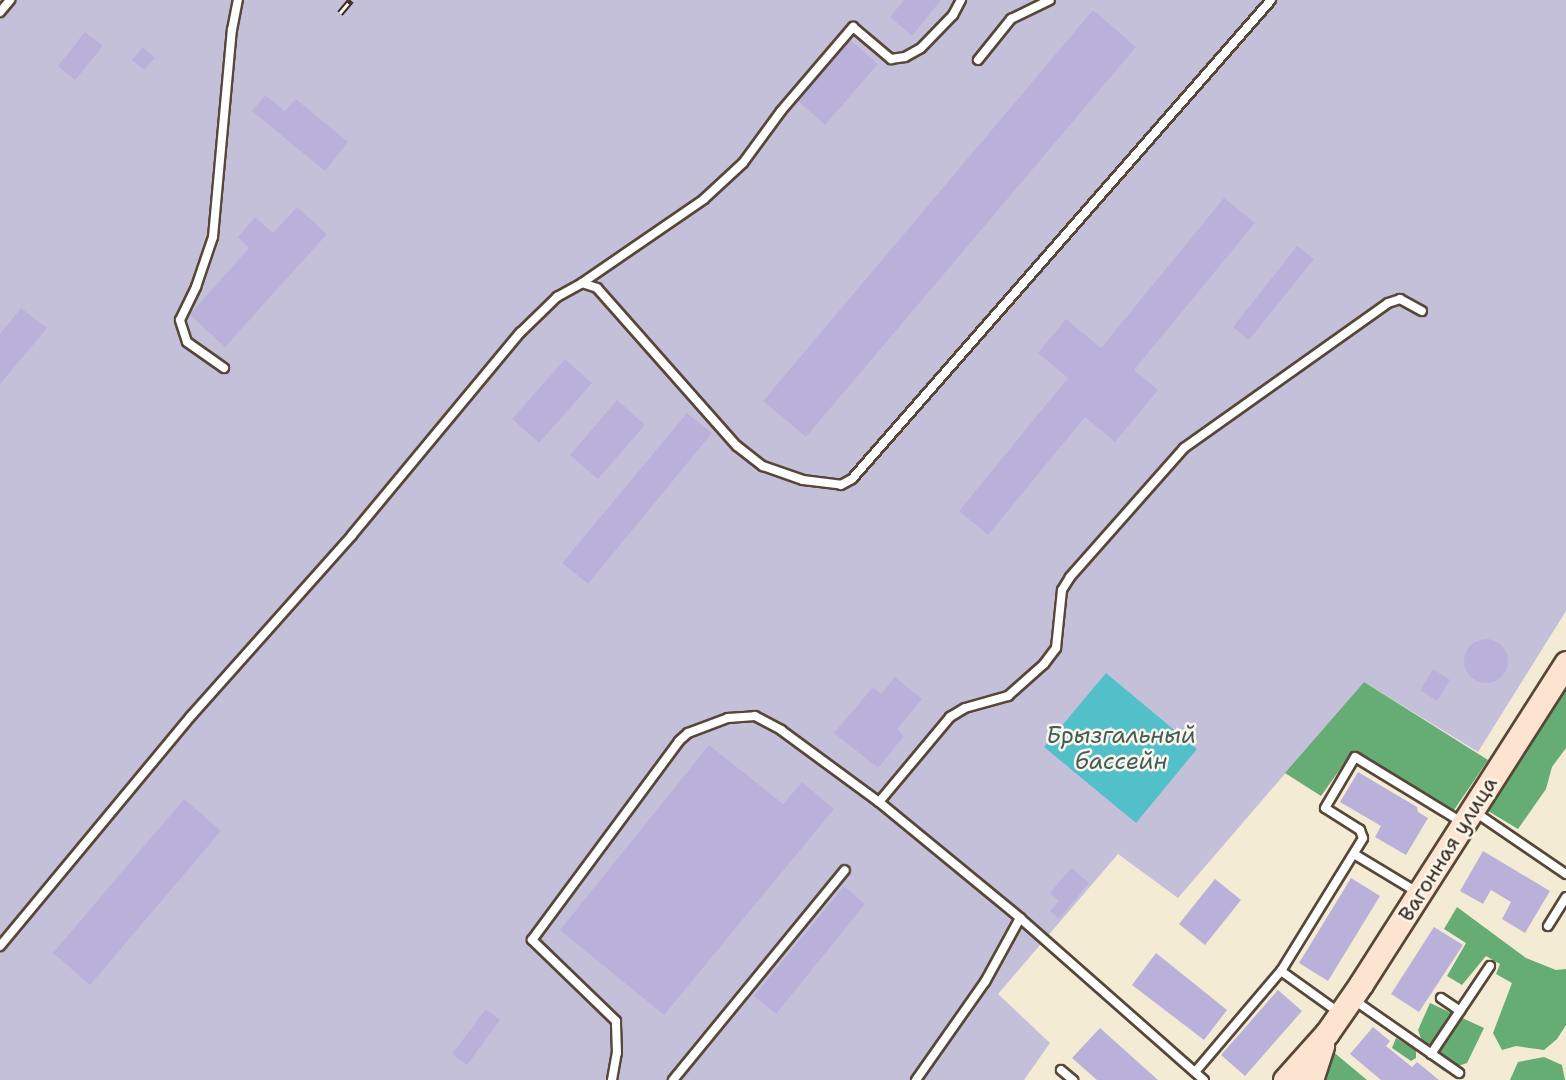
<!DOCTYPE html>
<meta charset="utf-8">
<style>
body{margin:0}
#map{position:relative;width:1566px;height:1080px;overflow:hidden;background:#f4ebd5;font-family:"Shantell Sans",sans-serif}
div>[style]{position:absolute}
.industrial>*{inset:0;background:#c5c0da}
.forest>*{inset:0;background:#65ad74}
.water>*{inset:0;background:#52c0c8}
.building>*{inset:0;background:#bab1db}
.round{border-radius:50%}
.roads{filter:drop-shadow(2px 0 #574739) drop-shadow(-2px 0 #574739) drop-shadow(0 2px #574739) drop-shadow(0 -2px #574739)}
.lane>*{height:8px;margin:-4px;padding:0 4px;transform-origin:4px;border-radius:4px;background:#fff}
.secondary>*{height:23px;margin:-11.5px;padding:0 11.5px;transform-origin:11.5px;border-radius:11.5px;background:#fde4d1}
.rail>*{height:7px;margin-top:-3.5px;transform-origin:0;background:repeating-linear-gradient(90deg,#fbf7ec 0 13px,#3b2a1e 0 26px);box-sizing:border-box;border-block:2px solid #3b2a1e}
span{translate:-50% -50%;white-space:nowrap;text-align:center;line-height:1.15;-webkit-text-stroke:5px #fbf7ec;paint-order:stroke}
.street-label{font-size:21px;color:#3b2a1e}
.water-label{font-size:23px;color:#435e5a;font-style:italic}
</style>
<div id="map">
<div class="industrial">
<i style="clip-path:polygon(0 0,1566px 0,1566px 611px,1478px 752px,1364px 682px,1178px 898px,1118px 854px,998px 994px,1050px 1043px,1024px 1080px,0 1080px)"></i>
</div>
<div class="forest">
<i style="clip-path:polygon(1364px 682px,1488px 760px,1454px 810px,1353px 751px,1321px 796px,1285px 773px)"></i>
<i style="clip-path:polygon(1566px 689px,1566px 748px,1552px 767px,1546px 789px,1518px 829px,1488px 811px)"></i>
<i style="clip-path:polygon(1457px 907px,1526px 958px,1556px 970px,1566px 969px,1566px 1025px,1557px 1039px,1544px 1050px,1516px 1046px,1502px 1050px,1493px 1033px,1512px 983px,1496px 974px,1500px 964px,1486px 956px,1462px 985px,1447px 976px,1466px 943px,1444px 929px)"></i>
<i style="clip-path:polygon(1430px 1003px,1484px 1028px,1467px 1063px,1444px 1071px,1428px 1059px,1418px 1030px)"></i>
<i style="clip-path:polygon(1396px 1038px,1416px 1050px,1416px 1058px,1411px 1061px,1392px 1048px)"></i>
<i style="clip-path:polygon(1331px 1050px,1367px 1080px,1322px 1080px)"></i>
<i style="clip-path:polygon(1544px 1057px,1562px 1065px,1565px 1080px,1510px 1080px,1518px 1062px)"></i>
</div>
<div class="water">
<i style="clip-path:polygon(1106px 673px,1197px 749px,1136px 823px,1044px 747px)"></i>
</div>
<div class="building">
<i style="clip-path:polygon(904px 0,941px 0,912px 36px,890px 17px)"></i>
<i style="clip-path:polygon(1093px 10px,1136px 47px,806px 437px,763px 401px)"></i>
<i style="clip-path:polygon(85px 32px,103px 46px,75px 80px,58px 66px)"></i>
<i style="clip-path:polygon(850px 40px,878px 64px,825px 125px,798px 101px)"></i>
<i style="clip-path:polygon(143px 47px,155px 58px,144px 70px,132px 60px)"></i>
<i style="clip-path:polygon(265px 95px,285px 111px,296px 99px,348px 142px,325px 171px,252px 111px)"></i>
<i style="clip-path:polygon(1224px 198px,1255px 223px,1134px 370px,1158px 390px,1115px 442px,1085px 417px,988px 535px,959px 511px,1068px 378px,1038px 353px,1066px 319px,1101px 348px)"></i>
<i style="clip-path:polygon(297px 207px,327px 234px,225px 347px,190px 315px,191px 313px,249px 248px,238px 237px,255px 217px,273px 233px)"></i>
<i style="clip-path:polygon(1297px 246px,1314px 259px,1249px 340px,1233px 327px)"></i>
<i style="clip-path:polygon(21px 308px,47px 328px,0 384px,0 334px)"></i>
<i style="clip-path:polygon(565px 359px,592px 383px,539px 443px,512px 419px)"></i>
<i style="clip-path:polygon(617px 400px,645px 425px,598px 479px,570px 455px)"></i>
<i style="clip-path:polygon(687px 413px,712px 433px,588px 584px,562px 563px)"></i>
<i class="round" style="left:1464px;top:639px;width:44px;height:44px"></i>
<i style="clip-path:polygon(1433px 669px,1450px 680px,1437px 701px,1420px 690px)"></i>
<i style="clip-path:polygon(895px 677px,922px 699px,897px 729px,904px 736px,878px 768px,834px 733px,873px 687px,881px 694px)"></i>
<i style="clip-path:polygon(709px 745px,783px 804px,802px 782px,834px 809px,664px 1015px,560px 930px)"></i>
<i style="clip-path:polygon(1358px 772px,1417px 807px,1418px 812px,1428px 818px,1406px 855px,1375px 837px,1381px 826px,1340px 802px)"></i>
<i style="clip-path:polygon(184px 799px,221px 831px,90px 985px,53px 953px)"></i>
<i style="clip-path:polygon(1483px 851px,1550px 891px,1525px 933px,1502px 919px,1511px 902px,1491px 890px,1483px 904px,1460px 891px)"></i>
<i style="clip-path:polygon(1071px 868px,1089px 883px,1059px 919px,1050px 911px,1059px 901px,1050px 893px)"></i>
<i style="clip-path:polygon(1351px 878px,1380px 896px,1328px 981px,1299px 963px)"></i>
<i style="clip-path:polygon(1215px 879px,1241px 900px,1205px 945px,1179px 924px)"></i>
<i style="clip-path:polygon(844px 886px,865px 904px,776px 1014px,754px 996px)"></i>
<i style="clip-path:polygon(1434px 927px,1463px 945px,1419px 1012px,1391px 994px)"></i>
<i style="clip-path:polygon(1156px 953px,1227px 1010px,1204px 1040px,1132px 985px)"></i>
<i style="clip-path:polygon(1278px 990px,1302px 1011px,1245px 1076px,1221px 1055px)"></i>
<i style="clip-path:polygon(486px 1009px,500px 1020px,467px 1065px,452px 1054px)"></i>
<i style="clip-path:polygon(1373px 1027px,1390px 1041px,1386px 1046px,1412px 1067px,1417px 1062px,1439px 1080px,1381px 1080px,1350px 1054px)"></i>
<i style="clip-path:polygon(1100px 1028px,1158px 1080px,1097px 1080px,1072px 1058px)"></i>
</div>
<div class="roads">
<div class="lane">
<i style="left:0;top:12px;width:16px;rotate:-50deg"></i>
<i style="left:978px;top:60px;width:53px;rotate:-51.2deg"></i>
<i style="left:1011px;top:19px;width:43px;rotate:-26deg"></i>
<i style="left:582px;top:283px;width:148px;rotate:-34.5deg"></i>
<i style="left:704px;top:199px;width:53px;rotate:-42.7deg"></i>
<i style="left:743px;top:163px;width:64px;rotate:-53.8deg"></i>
<i style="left:781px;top:111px;width:111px;rotate:-49.4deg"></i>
<i style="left:853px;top:27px;width:50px;rotate:40.1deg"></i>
<i style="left:891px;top:59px;width:14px;rotate:-8deg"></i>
<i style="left:905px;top:57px;width:18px;rotate:-29deg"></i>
<i style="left:921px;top:48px;width:46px;rotate:-45.9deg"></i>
<i style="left:953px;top:15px;width:17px;rotate:-62deg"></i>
<i style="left:224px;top:368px;width:45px;rotate:-144.9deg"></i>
<i style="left:187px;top:342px;width:23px;rotate:-108deg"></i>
<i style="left:180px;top:320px;width:37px;rotate:-64deg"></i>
<i style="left:196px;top:287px;width:53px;rotate:-71.2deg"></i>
<i style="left:213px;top:237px;width:208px;rotate:-84.8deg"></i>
<i style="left:232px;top:30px;width:31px;rotate:-79deg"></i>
<i style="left:879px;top:802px;width:183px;rotate:39.4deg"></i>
<i style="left:1475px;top:812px;width:110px;rotate:34.3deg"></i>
<i style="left:1354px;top:854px;width:74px;rotate:31.1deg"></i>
<i style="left:1548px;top:926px;width:34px;rotate:-58deg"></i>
<i style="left:0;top:946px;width:299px;rotate:-50.3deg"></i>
<i style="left:191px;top:716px;width:242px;rotate:-48.3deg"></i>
<i style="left:352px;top:535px;width:263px;rotate:-50.3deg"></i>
<i style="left:520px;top:333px;width:52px;rotate:-44.2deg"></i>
<i style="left:557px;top:297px;width:29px;rotate:-29deg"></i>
<i style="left:582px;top:283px;width:16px;rotate:18deg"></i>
<i style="left:597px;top:288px;width:211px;rotate:48.5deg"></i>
<i style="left:737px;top:446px;width:33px;rotate:38deg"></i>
<i style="left:763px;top:466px;width:42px;rotate:19.3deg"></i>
<i style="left:803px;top:480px;width:38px;rotate:7deg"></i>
<i style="left:841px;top:485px;width:13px;rotate:-29deg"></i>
<i style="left:852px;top:479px;width:636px;rotate:-48.82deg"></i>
<i style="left:1281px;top:971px;width:70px;rotate:35.7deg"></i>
<i style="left:1441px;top:998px;width:23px;rotate:34deg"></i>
<i style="left:1354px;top:1000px;width:128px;rotate:34.8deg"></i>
<i style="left:1431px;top:1054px;width:106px;rotate:-56.2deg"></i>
<i style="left:1061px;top:1070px;width:16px;rotate:40deg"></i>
<i style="left:1195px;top:1072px;width:133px;rotate:-49.6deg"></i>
<i style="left:1281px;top:971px;width:156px;rotate:-58.3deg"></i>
<i style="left:1363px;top:838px;width:9px;rotate:-111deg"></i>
<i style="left:1360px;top:830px;width:41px;rotate:-147.8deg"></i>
<i style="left:1325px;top:808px;width:59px;rotate:-59.5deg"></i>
<i style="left:1355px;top:757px;width:127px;rotate:31.4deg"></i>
<i style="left:612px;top:1080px;width:27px;rotate:-80deg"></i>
<i style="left:617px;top:1053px;width:32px;rotate:-92deg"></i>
<i style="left:616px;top:1021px;width:117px;rotate:-136deg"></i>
<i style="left:532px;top:940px;width:247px;rotate:-53.5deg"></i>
<i style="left:679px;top:741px;width:12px;rotate:-42deg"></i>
<i style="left:688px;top:733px;width:43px;rotate:-20.6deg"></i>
<i style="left:728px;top:718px;width:27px;rotate:-4deg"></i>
<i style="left:755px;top:716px;width:30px;rotate:28deg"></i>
<i style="left:781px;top:730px;width:122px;rotate:36.3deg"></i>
<i style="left:879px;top:802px;width:111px;rotate:-50.1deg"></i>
<i style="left:950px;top:717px;width:17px;rotate:-31deg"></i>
<i style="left:965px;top:708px;width:45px;rotate:-15.6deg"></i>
<i style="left:1008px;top:696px;width:48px;rotate:-41.6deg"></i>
<i style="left:1044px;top:664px;width:20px;rotate:-53deg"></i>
<i style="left:1056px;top:648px;width:58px;rotate:-84.1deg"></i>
<i style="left:1062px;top:590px;width:15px;rotate:-58deg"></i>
<i style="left:1070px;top:577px;width:172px;rotate:-48.5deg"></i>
<i style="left:1184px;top:448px;width:250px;rotate:-35.4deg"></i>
<i style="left:1388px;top:303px;width:13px;rotate:-18deg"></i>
<i style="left:1400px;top:299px;width:25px;rotate:29deg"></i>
<i style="left:673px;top:1080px;width:271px;rotate:-50.7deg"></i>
<i style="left:916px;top:1080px;width:120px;rotate:-54.9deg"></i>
<i style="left:985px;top:982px;width:73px;rotate:-61.3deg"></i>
<i style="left:1020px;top:918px;width:245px;rotate:41.4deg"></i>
</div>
<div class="secondary">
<i style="left:1285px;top:1080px;width:63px;rotate:-48.2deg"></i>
<i style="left:1327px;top:1033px;width:60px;rotate:-55.2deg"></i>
<i style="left:1361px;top:984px;width:381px;rotate:-57.4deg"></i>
<i style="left:1311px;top:1080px;width:36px;rotate:-72deg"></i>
</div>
</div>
<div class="rail">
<i style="left:340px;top:13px;width:17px;rotate:-50deg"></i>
</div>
<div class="street-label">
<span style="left:1448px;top:849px;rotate:-58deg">Вагонная улица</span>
</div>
<div class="water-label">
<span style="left:1121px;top:748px">Брызгальный<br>бассейн</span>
</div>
</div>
